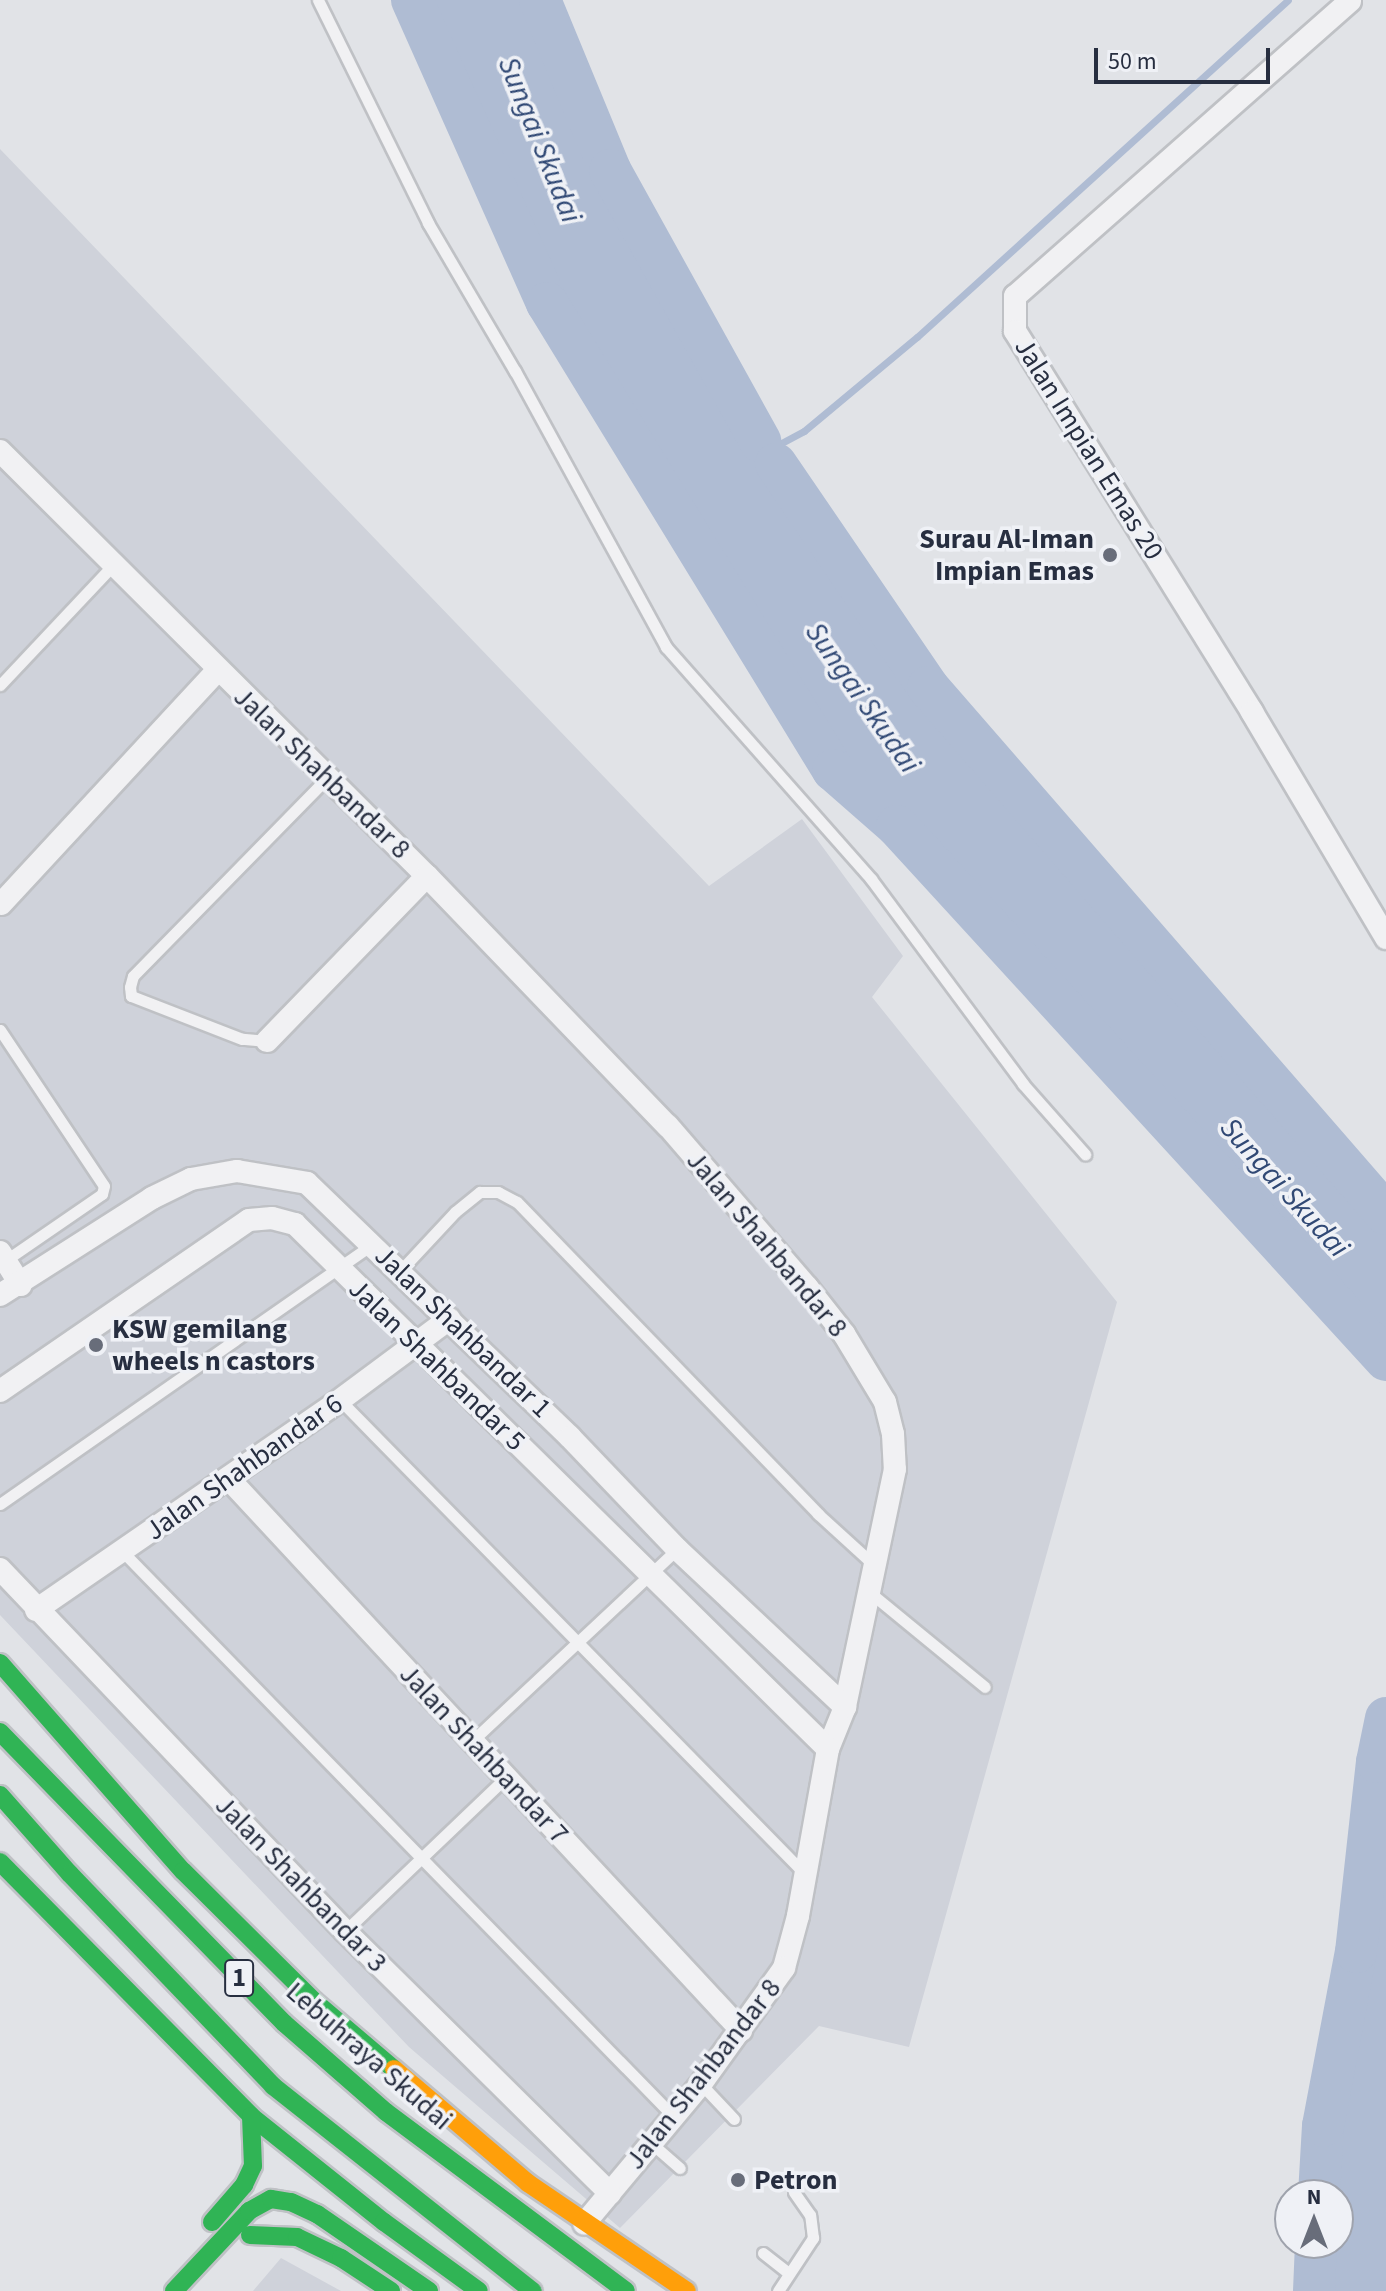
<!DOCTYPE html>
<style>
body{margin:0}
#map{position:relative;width:1386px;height:2291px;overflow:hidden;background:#e1e3e7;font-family:"Source Sans 3",sans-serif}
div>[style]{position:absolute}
.built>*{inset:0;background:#cfd2da}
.water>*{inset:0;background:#afbcd3}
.stream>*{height:7px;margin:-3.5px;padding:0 3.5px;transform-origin:3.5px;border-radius:3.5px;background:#afbcd3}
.river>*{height:42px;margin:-21px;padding:0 21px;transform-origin:21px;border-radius:21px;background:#afbcd3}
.roads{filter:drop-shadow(2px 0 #bfc1c5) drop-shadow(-2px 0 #bfc1c5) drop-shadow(0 2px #bfc1c5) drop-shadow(0 -2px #bfc1c5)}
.lane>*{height:11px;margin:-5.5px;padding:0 5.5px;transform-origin:5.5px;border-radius:5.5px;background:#f1f1f3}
.street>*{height:22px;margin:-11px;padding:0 11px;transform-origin:11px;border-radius:11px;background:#f1f1f3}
.fast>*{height:18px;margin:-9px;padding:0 9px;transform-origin:9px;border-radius:9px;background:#30b455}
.slow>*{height:18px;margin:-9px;padding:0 9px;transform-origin:9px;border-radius:9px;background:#ff9f0a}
.dots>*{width:22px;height:22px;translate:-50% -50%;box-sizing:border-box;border:4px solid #eff1f6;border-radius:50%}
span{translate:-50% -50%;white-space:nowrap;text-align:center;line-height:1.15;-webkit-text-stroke:7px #eff1f6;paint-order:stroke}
.shield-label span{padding:2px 6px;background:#eff1f6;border:2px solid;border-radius:6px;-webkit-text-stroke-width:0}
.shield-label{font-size:26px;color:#272e40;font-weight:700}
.street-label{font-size:28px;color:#272e40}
.poi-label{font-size:28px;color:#272e40;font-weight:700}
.right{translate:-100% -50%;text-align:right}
.left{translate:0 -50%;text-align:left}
.water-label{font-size:30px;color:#314975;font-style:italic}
.north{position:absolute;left:1274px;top:2179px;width:80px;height:80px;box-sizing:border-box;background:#eff1f6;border:2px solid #9fa3ad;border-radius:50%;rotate:0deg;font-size:22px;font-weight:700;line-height:32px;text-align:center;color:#272e40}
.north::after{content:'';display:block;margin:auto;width:28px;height:36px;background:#686d7a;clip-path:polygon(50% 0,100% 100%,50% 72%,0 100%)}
.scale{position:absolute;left:1094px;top:48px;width:176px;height:36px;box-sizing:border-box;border:4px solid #272e40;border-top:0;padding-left:10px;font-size:24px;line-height:28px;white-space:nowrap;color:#272e40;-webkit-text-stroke:6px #eff1f6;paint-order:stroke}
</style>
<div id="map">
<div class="built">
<i style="clip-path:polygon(0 149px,709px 886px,802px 819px,903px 956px,872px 997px,1117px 1302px,909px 2047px,819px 2026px,620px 2228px,409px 2047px,0 1615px)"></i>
<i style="clip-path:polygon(281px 2258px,341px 2291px,253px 2291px)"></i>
</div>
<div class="water">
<i style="clip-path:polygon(412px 0,540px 0,610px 170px,760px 441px,928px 687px,1386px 1214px,1386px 1360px,897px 826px,833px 770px,547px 303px)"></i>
<i style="clip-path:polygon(1386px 1718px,1386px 2291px,1314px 2291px,1316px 2243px,1338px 2243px,1338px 2195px,1319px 2195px,1323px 2127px,1356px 1952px,1377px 1762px)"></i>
</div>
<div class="stream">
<i style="left:761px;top:454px;width:49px;rotate:-28.1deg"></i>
<i style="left:804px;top:431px;width:147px;rotate:-39.8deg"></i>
<i style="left:917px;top:337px;width:501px;rotate:-42.25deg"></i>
</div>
<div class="river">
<i style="left:412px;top:0;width:332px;rotate:66deg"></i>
<i style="left:547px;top:303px;width:548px;rotate:58.52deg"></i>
<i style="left:833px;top:770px;width:85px;rotate:41.2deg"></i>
<i style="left:897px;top:826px;width:724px;rotate:47.52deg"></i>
<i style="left:540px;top:0;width:184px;rotate:67.6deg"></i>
<i style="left:610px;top:170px;width:310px;rotate:61deg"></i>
<i style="left:776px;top:464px;width:270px;rotate:55.7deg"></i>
<i style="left:928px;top:687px;width:698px;rotate:49.01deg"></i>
<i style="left:1319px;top:2195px;width:69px;rotate:-86.7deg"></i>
<i style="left:1323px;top:2126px;width:177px;rotate:-79.3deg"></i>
<i style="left:1356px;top:1952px;width:191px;rotate:-83.7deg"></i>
<i style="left:1377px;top:1762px;width:45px;rotate:-78.4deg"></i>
<i style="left:1314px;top:2291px;width:48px;rotate:-87.6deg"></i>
</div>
<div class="roads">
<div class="lane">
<i style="left:318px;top:0;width:249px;rotate:63.7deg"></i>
<i style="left:428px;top:223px;width:172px;rotate:59.6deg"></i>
<i style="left:515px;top:371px;width:315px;rotate:61.3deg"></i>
<i style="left:666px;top:647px;width:310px;rotate:48.5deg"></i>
<i style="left:871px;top:879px;width:255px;rotate:53.4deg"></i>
<i style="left:1023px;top:1084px;width:94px;rotate:48.5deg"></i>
<i style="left:0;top:685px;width:163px;rotate:-46.7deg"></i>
<i style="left:0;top:1030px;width:187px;rotate:56.3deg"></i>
<i style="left:104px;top:1186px;width:8px;rotate:104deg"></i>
<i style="left:102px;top:1194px;width:116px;rotate:145.5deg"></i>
<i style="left:267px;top:1041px;width:25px;rotate:-175deg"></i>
<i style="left:242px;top:1039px;width:119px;rotate:-158.8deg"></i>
<i style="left:131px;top:996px;width:9px;rotate:-96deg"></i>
<i style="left:130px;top:987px;width:11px;rotate:-75deg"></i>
<i style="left:133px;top:976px;width:276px;rotate:-45.6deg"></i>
<i style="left:400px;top:1271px;width:81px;rotate:-47deg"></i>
<i style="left:455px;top:1212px;width:32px;rotate:-39deg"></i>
<i style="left:480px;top:1192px;width:18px"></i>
<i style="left:498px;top:1192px;width:21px;rotate:28deg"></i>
<i style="left:517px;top:1202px;width:434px;rotate:46deg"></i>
<i style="left:818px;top:1514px;width:76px;rotate:42.3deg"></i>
<i style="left:340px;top:1400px;width:664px;rotate:45.55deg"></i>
<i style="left:0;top:1504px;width:455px;rotate:-34.9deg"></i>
<i style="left:122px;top:1551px;width:788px;rotate:45.72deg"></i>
<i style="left:868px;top:1591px;width:151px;rotate:39.4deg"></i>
<i style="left:472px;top:1741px;width:281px;rotate:-43.1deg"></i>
<i style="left:345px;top:1931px;width:223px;rotate:-43.7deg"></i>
<i style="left:701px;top:2084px;width:48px;rotate:46.7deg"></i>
<i style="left:651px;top:2143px;width:38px;rotate:41deg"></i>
<i style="left:763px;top:2253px;width:33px;rotate:38deg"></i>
<i style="left:778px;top:2291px;width:64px;rotate:-56.6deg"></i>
<i style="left:813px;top:2238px;width:23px;rotate:-97deg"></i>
<i style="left:810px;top:2215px;width:28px;rotate:-125deg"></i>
</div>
<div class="street">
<i style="left:1350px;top:1px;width:446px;rotate:138.6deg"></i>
<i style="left:1015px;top:296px;width:35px;rotate:90deg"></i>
<i style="left:1015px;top:331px;width:449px;rotate:58.1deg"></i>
<i style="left:1252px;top:712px;width:263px;rotate:59.3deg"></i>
<i style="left:0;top:451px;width:602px;rotate:44.87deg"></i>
<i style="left:427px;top:876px;width:347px;rotate:46.1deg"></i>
<i style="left:668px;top:1126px;width:213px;rotate:49.2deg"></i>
<i style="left:807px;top:1287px;width:60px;rotate:51.8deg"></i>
<i style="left:844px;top:1334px;width:79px;rotate:58.9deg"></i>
<i style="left:885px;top:1402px;width:33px;rotate:76deg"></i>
<i style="left:893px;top:1434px;width:35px;rotate:87deg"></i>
<i style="left:895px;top:1469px;width:243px;rotate:101.9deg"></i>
<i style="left:845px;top:1707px;width:45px;rotate:112deg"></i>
<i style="left:828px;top:1749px;width:170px;rotate:100.2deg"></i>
<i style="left:798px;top:1916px;width:54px;rotate:105.1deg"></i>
<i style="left:784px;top:1968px;width:143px;rotate:125.6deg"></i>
<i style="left:701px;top:2084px;width:182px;rotate:129.9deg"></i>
<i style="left:1px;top:904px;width:318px;rotate:-47.2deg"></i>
<i style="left:267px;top:1041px;width:230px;rotate:-45.9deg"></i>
<i style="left:0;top:1252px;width:39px;rotate:58deg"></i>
<i style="left:0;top:1295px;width:180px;rotate:-32.5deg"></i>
<i style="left:152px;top:1198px;width:43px;rotate:-26deg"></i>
<i style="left:191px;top:1179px;width:47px;rotate:-9.9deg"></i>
<i style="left:237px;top:1171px;width:71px;rotate:9.7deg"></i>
<i style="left:307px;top:1183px;width:366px;rotate:44deg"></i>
<i style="left:570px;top:1437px;width:155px;rotate:46.3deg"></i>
<i style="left:677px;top:1549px;width:231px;rotate:43.2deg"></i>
<i style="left:0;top:1391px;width:302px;rotate:-34.5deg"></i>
<i style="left:249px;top:1220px;width:23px;rotate:-5deg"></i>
<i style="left:272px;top:1218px;width:24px;rotate:15deg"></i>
<i style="left:295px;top:1224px;width:748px;rotate:44.57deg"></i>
<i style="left:228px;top:1478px;width:754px;rotate:47.1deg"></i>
<i style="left:0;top:1569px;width:500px;rotate:46.38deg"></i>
<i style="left:345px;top:1931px;width:373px;rotate:44.7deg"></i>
<i style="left:36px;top:1610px;width:369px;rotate:-34.6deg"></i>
<i style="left:340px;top:1400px;width:136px;rotate:-36.6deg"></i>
</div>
<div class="fast">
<i style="left:0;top:1663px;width:277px;rotate:48.7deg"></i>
<i style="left:183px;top:1871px;width:185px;rotate:44.8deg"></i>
<i style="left:314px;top:2001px;width:105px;rotate:40.4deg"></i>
<i style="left:0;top:1732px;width:407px;rotate:45.7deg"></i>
<i style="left:284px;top:2023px;width:135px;rotate:41.1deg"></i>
<i style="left:386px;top:2112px;width:299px;rotate:36.7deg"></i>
<i style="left:0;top:1795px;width:106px;rotate:48.5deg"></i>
<i style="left:70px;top:1874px;width:294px;rotate:46.2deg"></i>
<i style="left:273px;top:2086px;width:331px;rotate:38.3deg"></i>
<i style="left:0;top:1862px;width:357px;rotate:45.3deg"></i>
<i style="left:251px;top:2116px;width:170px;rotate:38.6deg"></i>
<i style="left:384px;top:2222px;width:117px;rotate:36deg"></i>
<i style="left:212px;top:2222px;width:49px;rotate:-49.1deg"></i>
<i style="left:244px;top:2185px;width:21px;rotate:-65deg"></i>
<i style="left:253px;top:2166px;width:50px;rotate:-92.3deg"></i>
<i style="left:250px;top:2235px;width:47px;rotate:2.4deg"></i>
<i style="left:297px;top:2237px;width:49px;rotate:25.5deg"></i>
<i style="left:341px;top:2258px;width:60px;rotate:33.4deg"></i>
<i style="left:174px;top:2291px;width:110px;rotate:-46.8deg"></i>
<i style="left:249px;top:2211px;width:25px;rotate:-29deg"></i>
<i style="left:271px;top:2199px;width:20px;rotate:9deg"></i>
<i style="left:291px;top:2202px;width:29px;rotate:25deg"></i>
<i style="left:317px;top:2214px;width:136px;rotate:34.5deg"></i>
</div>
<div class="slow">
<i style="left:394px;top:2069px;width:176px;rotate:40.4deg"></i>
<i style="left:528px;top:2183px;width:192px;rotate:34.2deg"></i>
</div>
</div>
<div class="dots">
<i style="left:1110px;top:555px;background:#686d7a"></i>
<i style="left:96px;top:1345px;background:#686d7a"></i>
<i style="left:738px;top:2180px;background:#686d7a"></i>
</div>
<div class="shield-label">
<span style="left:239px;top:1978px">1</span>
</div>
<div class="street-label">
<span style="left:1089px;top:449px;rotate:58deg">Jalan Impian Emas 20</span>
<span style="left:322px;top:773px;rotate:44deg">Jalan Shahbandar 8</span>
<span style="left:767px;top:1244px;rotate:50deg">Jalan Shahbandar 8</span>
<span style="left:463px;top:1332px;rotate:44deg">Jalan Shahbandar 1</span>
<span style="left:437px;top:1365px;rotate:44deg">Jalan Shahbandar 5</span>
<span style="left:244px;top:1467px;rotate:-35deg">Jalan Shahbandar 6</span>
<span style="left:484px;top:1754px;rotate:47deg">Jalan Shahbandar 7</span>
<span style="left:301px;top:1884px;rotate:46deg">Jalan Shahbandar 3</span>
<span style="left:369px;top:2056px;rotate:41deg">Lebuhraya Skudai</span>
<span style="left:703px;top:2074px;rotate:-52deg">Jalan Shahbandar 8</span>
</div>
<div class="poi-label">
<span class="right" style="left:1094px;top:555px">Surau Al-Iman<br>Impian Emas</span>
<span class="left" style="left:112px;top:1345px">KSW gemilang<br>wheels n castors</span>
<span class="left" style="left:754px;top:2180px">Petron</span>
</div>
<div class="water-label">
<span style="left:539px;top:140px;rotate:68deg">Sungai Skudai</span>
<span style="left:862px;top:698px;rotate:55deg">Sungai Skudai</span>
<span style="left:1284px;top:1188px;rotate:48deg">Sungai Skudai</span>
</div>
<div class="north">N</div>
<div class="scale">50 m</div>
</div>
